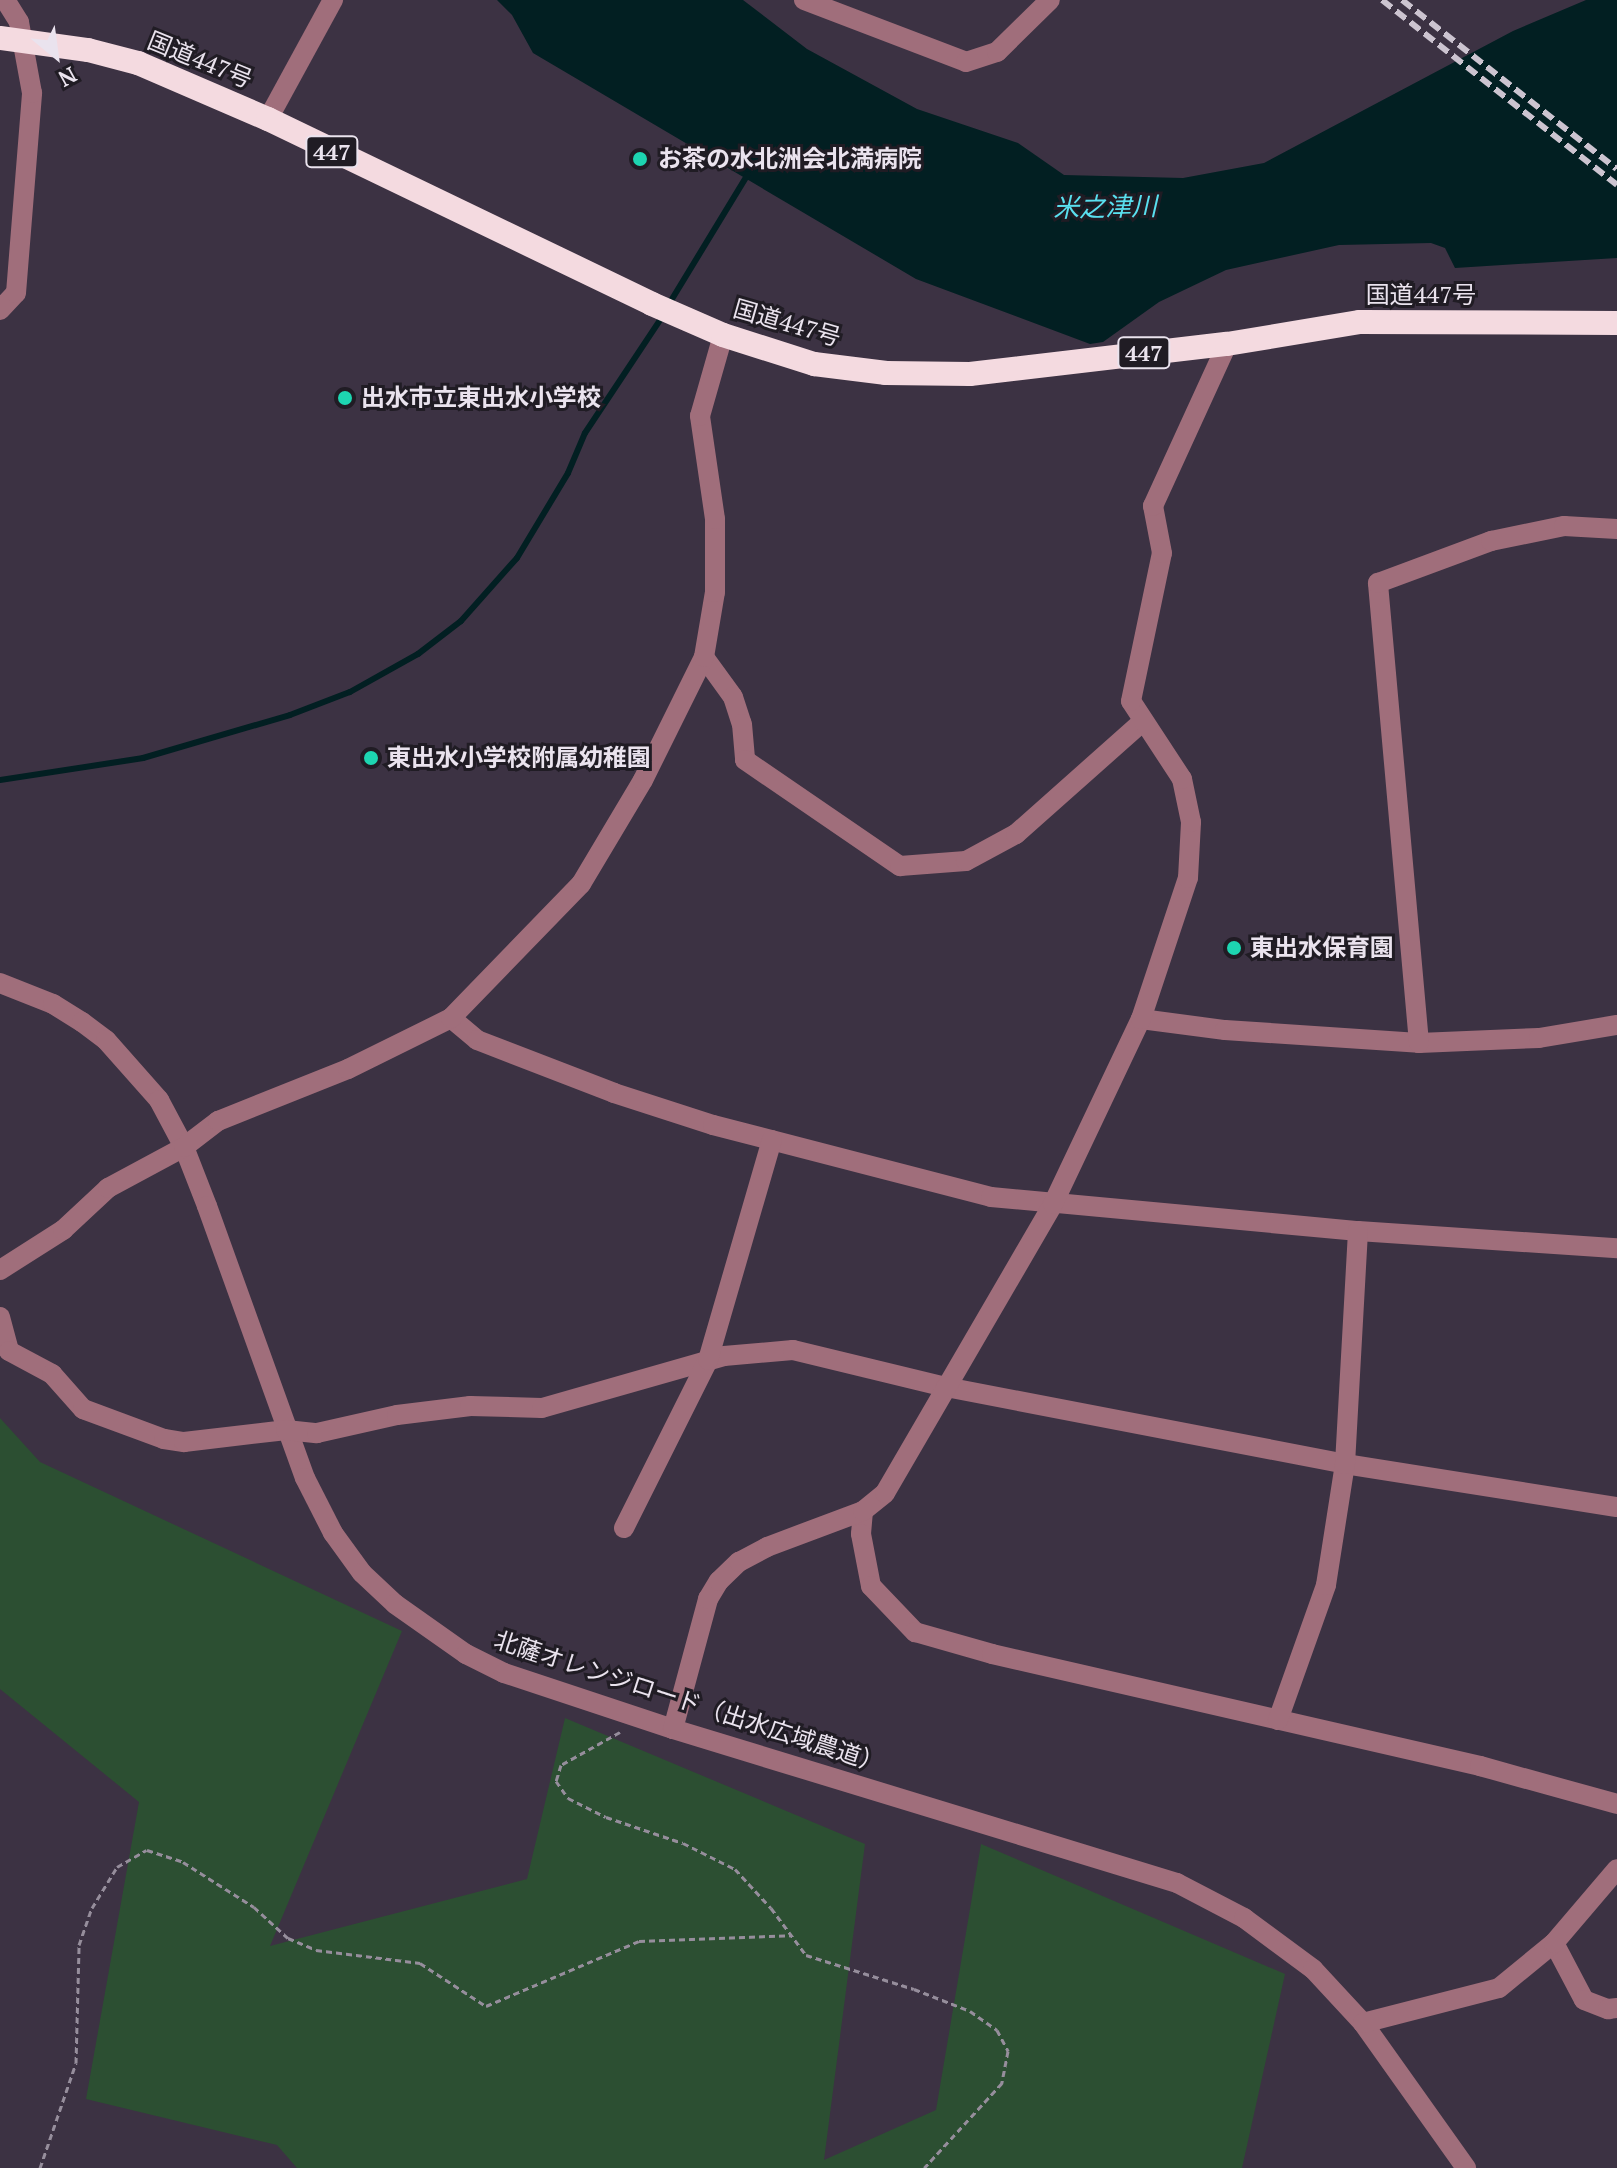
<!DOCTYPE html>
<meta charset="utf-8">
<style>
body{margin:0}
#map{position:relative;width:1617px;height:2168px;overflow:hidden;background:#3c3243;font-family:"PT Serif","Noto Sans JP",serif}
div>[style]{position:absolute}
.green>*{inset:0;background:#2c4f32}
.water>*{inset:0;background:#021f22}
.stream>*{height:6px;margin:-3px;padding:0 3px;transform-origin:3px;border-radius:3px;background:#021f22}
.path>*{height:3px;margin-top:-1.5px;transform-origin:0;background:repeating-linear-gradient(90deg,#968e9c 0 6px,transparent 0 10px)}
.minor>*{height:20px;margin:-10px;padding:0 10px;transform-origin:10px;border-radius:10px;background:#a06e7b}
.highway>*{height:24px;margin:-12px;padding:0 12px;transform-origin:12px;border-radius:12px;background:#f4dae0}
.rail>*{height:6px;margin-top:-3px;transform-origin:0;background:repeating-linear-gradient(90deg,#ccc4d0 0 12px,transparent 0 18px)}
.dots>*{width:22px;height:22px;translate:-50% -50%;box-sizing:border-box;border:4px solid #201c24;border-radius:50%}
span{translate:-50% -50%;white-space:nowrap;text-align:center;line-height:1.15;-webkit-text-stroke:6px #201c24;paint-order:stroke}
.shield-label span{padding:2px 6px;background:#201c24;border:2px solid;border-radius:6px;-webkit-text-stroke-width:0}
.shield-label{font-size:22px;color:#eae3ee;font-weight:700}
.street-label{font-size:24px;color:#eae3ee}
.poi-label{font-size:24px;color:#eae3ee;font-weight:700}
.left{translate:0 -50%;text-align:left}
.water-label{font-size:26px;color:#59e0ef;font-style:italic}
.north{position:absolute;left:16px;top:16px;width:80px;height:80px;-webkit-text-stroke:6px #201c24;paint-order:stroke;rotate:151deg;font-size:22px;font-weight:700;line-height:32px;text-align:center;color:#eae3ee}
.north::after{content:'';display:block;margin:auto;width:28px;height:36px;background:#eae3ee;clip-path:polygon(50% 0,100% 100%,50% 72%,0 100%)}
</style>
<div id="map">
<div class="green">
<i style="clip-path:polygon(0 1418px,40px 1462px,402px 1631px,270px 1946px,527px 1879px,565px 1718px,865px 1844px,824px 2160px,936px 2110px,981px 1844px,1285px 1974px,1242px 2168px,297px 2168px,277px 2145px,86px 2099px,139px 1802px,0 1689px)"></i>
</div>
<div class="water">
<i style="clip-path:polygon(497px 0,743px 0,807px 49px,917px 109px,1018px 143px,1064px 175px,1183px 178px,1264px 163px,1513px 31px,1586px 0,1617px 0,1617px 258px,1455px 268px,1445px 248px,1431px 243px,1339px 245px,1226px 270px,1159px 302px,1103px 342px,1090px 344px,916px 279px,533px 53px,512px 15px)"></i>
</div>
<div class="stream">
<i style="left:669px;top:304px;width:152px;rotate:-58.7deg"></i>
<i style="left:0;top:780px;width:145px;rotate:-8.7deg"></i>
<i style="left:143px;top:758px;width:153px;rotate:-16.3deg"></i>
<i style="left:290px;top:715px;width:64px;rotate:-21deg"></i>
<i style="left:350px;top:692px;width:78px;rotate:-29.2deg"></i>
<i style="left:418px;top:654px;width:54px;rotate:-37.5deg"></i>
<i style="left:461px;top:621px;width:84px;rotate:-48.4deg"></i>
<i style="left:517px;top:558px;width:99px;rotate:-59deg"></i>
<i style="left:568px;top:473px;width:43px;rotate:-67deg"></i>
<i style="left:585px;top:433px;width:143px;rotate:-56.4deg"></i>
</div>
<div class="path">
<i style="left:620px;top:1732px;width:68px;rotate:150.8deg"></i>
<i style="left:561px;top:1765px;width:17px;rotate:107deg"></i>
<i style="left:556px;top:1781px;width:21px;rotate:55deg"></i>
<i style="left:568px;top:1798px;width:42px;rotate:26.6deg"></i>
<i style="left:606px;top:1817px;width:81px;rotate:18.7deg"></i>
<i style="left:683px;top:1843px;width:58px;rotate:26.6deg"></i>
<i style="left:735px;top:1869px;width:53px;rotate:47.3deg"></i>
<i style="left:771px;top:1908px;width:59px;rotate:53.3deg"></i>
<i style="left:806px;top:1955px;width:113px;rotate:17.5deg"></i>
<i style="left:914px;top:1989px;width:60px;rotate:21.4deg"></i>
<i style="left:970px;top:2011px;width:33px;rotate:35deg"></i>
<i style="left:997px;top:2030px;width:24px;rotate:62deg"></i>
<i style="left:1008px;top:2051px;width:33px;rotate:101deg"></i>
<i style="left:1002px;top:2083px;width:115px;rotate:132.5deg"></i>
<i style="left:40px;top:2168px;width:111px;rotate:-71.1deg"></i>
<i style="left:76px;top:2063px;width:118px;rotate:-88.5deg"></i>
<i style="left:79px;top:1945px;width:39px;rotate:-71deg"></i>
<i style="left:92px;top:1908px;width:48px;rotate:-58.6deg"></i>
<i style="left:117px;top:1867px;width:34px;rotate:-30deg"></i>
<i style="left:147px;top:1850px;width:38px;rotate:18deg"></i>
<i style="left:183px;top:1862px;width:84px;rotate:32.4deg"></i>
<i style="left:254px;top:1907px;width:46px;rotate:42.4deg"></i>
<i style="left:288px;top:1938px;width:30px;rotate:23deg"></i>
<i style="left:316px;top:1950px;width:105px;rotate:7.1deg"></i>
<i style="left:420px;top:1963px;width:79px;rotate:33.1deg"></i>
<i style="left:486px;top:2006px;width:166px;rotate:-23deg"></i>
<i style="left:639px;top:1941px;width:153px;rotate:-2.2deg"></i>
</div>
<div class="minor">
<i style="left:804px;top:0;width:173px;rotate:20.9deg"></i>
<i style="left:966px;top:62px;width:33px;rotate:-18deg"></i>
<i style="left:997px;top:52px;width:74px;rotate:-44.5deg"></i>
<i style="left:268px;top:119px;width:136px;rotate:-61.4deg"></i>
<i style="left:0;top:310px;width:23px;rotate:-47deg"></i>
<i style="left:16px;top:293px;width:201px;rotate:-85.4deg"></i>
<i style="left:32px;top:93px;width:72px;rotate:-100.4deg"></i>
<i style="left:19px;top:22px;width:26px;rotate:-122deg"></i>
<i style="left:704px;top:657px;width:49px;rotate:54.1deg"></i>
<i style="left:733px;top:697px;width:28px;rotate:72deg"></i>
<i style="left:742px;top:724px;width:36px;rotate:85deg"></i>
<i style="left:745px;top:760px;width:188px;rotate:34.4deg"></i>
<i style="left:900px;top:866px;width:66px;rotate:-4.3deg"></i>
<i style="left:966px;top:861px;width:57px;rotate:-28.4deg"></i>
<i style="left:1016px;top:834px;width:169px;rotate:-41.6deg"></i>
<i style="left:0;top:983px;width:57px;rotate:21.6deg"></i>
<i style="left:53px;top:1004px;width:34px;rotate:32deg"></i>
<i style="left:82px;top:1022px;width:30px;rotate:37deg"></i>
<i style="left:106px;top:1040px;width:80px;rotate:48.5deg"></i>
<i style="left:159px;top:1100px;width:53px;rotate:62deg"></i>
<i style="left:184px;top:1147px;width:63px;rotate:68.7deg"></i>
<i style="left:207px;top:1206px;width:289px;rotate:70.2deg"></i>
<i style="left:305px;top:1478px;width:62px;rotate:63deg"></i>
<i style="left:333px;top:1533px;width:49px;rotate:54.1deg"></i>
<i style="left:362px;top:1573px;width:45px;rotate:43.2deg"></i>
<i style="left:395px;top:1604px;width:87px;rotate:35.2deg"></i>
<i style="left:466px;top:1654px;width:42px;rotate:26.6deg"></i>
<i style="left:504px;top:1673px;width:178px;rotate:18.3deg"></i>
<i style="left:673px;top:1729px;width:527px;rotate:16.99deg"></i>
<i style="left:1177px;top:1883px;width:76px;rotate:27.6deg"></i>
<i style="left:1244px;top:1918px;width:86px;rotate:36.5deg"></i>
<i style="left:1313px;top:1969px;width:74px;rotate:47.2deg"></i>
<i style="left:1363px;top:2023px;width:178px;rotate:54.6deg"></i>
<i style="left:451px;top:1018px;width:34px;rotate:40deg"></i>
<i style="left:477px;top:1040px;width:147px;rotate:21.1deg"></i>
<i style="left:614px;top:1093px;width:104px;rotate:17.9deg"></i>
<i style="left:713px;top:1125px;width:287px;rotate:14.5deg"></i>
<i style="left:991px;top:1197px;width:369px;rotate:5.3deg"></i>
<i style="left:1358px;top:1231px;width:260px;rotate:3.8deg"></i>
<i style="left:1141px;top:1019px;width:85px;rotate:7.5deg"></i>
<i style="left:1225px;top:1030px;width:194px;rotate:3.8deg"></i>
<i style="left:1419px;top:1043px;width:120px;rotate:-2.4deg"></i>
<i style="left:1539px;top:1038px;width:79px;rotate:-9.5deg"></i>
<i style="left:1419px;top:1043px;width:462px;rotate:-95.1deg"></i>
<i style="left:1378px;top:583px;width:121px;rotate:-20.4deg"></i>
<i style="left:1491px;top:541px;width:75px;rotate:-11.6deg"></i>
<i style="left:1564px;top:526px;width:53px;rotate:3.2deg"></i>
<i style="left:0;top:1270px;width:75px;rotate:-32.4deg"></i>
<i style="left:63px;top:1230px;width:62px;rotate:-43deg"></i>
<i style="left:108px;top:1188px;width:86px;rotate:-28.3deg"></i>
<i style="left:184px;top:1147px;width:43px;rotate:-37.4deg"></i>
<i style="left:218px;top:1121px;width:140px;rotate:-21.8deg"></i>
<i style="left:348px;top:1069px;width:115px;rotate:-26.3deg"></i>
<i style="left:451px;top:1018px;width:187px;rotate:-45.9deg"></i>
<i style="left:581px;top:884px;width:121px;rotate:-59.2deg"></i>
<i style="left:643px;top:780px;width:137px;rotate:-63.6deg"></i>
<i style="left:704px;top:657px;width:66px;rotate:-80.4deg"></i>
<i style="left:715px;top:592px;width:73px;rotate:-90deg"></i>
<i style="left:715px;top:519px;width:104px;rotate:-98.3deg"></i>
<i style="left:700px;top:416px;width:84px;rotate:-74.1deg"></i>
<i style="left:0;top:1317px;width:35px;rotate:75deg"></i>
<i style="left:9px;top:1351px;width:49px;rotate:28.1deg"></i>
<i style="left:52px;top:1374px;width:47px;rotate:48.5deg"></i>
<i style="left:83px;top:1409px;width:86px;rotate:20.3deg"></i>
<i style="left:164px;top:1439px;width:20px;rotate:9deg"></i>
<i style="left:184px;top:1442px;width:103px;rotate:-6.7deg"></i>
<i style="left:286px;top:1430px;width:31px;rotate:6deg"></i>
<i style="left:317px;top:1433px;width:82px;rotate:-12.7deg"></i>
<i style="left:397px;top:1415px;width:74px;rotate:-7deg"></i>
<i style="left:470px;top:1406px;width:72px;rotate:1.6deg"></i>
<i style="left:542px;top:1408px;width:189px;rotate:-15.9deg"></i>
<i style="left:724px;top:1356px;width:69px;rotate:-5deg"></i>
<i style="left:793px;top:1350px;width:157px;rotate:13.6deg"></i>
<i style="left:946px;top:1387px;width:406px;rotate:10.9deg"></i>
<i style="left:1345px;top:1464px;width:275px;rotate:9deg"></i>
<i style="left:863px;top:1511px;width:23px;rotate:95deg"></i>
<i style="left:861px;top:1534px;width:53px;rotate:79.1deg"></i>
<i style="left:871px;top:1586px;width:64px;rotate:46.3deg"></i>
<i style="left:915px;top:1632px;width:80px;rotate:15.9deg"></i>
<i style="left:992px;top:1654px;width:501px;rotate:12.93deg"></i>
<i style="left:1480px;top:1766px;width:142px;rotate:15.5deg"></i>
<i style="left:624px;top:1528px;width:188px;rotate:-63.4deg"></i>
<i style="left:708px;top:1360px;width:229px;rotate:-73.8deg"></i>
<i style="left:1278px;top:1720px;width:143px;rotate:-70.4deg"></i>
<i style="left:1326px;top:1585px;width:122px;rotate:-81.1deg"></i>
<i style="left:1345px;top:1464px;width:233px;rotate:-86.8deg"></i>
<i style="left:673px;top:1729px;width:135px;rotate:-74.9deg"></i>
<i style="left:708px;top:1599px;width:21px;rotate:-59deg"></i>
<i style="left:719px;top:1581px;width:28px;rotate:-44deg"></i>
<i style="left:739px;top:1562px;width:32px;rotate:-28deg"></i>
<i style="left:767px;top:1547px;width:103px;rotate:-20.6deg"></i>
<i style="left:863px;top:1511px;width:28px;rotate:-39deg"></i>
<i style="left:885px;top:1493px;width:334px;rotate:-59.8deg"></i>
<i style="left:1053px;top:1204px;width:205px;rotate:-64.6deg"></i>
<i style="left:1141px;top:1019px;width:149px;rotate:-71.6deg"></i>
<i style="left:1188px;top:878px;width:56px;rotate:-86.9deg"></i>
<i style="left:1191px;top:822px;width:44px;rotate:-101.8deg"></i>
<i style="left:1182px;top:779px;width:93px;rotate:-123.2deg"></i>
<i style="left:1131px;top:701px;width:151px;rotate:-78.2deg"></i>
<i style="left:1162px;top:553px;width:48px;rotate:-100.8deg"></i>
<i style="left:1153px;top:506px;width:178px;rotate:-65.4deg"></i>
<i style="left:1554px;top:1943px;width:64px;rotate:62.2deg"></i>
<i style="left:1584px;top:2000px;width:26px;rotate:21deg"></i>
<i style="left:1608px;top:2009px;width:9px;rotate:-6deg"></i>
<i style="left:1363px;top:2023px;width:140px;rotate:-14.4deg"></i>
<i style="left:1499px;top:1988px;width:71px;rotate:-39.3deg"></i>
<i style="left:1554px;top:1943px;width:97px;rotate:-49.6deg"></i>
</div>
<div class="highway">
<i style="left:0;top:38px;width:89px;rotate:7.8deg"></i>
<i style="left:88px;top:50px;width:52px;rotate:14.6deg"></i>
<i style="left:138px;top:63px;width:142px;rotate:23.3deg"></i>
<i style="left:268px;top:119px;width:426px;rotate:25.7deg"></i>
<i style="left:652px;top:304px;width:77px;rotate:23.6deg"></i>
<i style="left:723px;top:335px;width:96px;rotate:17.7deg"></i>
<i style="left:814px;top:364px;width:73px;rotate:7.1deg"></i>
<i style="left:886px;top:373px;width:84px;rotate:0.7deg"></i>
<i style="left:970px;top:374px;width:259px;rotate:-6.7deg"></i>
<i style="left:1227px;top:344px;width:135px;rotate:-9.4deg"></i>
<i style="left:1360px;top:322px;width:257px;rotate:0.2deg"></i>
</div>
<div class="rail">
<i style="left:1382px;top:0;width:299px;rotate:38.2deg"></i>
<i style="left:1402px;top:0;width:273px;rotate:38.2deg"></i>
</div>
<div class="dots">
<i style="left:640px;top:159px;background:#1dd5b1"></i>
<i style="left:345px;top:398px;background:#1dd5b1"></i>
<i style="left:371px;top:758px;background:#1dd5b1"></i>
<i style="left:1234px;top:948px;background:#1dd5b1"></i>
</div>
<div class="shield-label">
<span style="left:332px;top:152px">447</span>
<span style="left:1144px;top:353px">447</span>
</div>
<div class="street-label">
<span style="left:200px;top:60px;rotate:22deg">国道447号</span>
<span style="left:1421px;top:295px">国道447号</span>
<span style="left:787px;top:323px;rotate:16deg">国道447号</span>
<span style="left:689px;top:1702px;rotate:18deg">北薩オレンジロード（出水広域農道）</span>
</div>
<div class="poi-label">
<span class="left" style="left:658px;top:159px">お茶の水北洲会北満病院</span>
<span class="left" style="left:361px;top:398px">出水市立東出水小学校</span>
<span class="left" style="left:387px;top:758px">東出水小学校附属幼稚園</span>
<span class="left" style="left:1250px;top:948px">東出水保育園</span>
</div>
<div class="water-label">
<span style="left:1105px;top:207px;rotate:-1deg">米之津川</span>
</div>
<div class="north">N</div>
</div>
